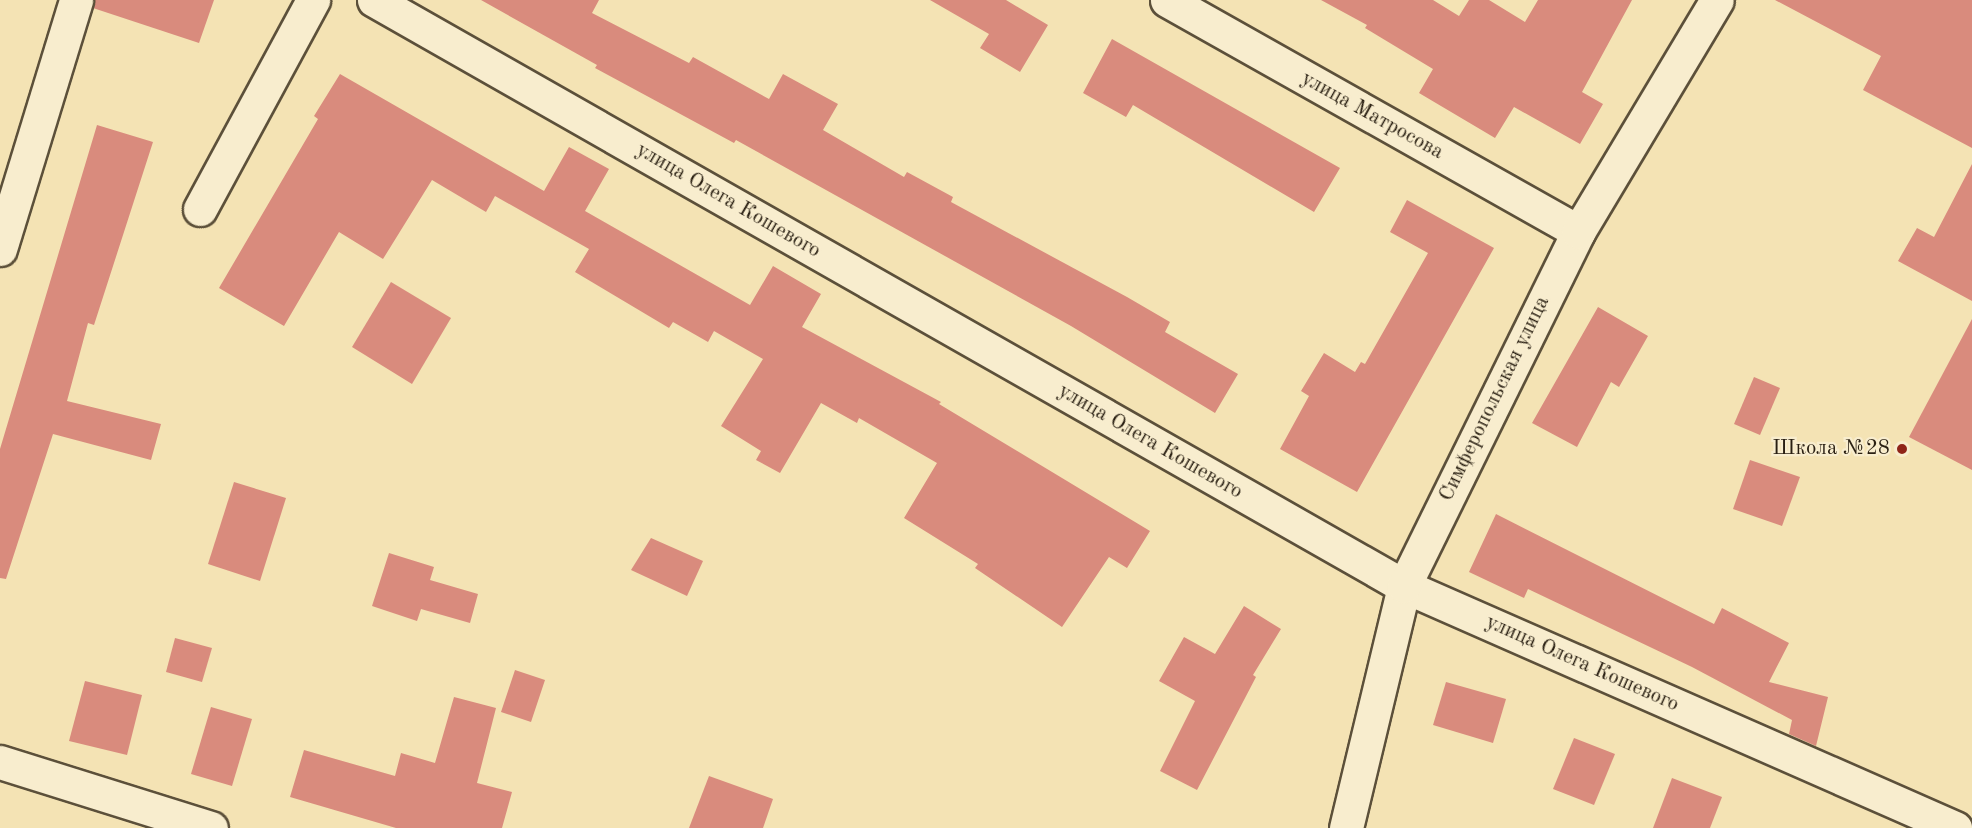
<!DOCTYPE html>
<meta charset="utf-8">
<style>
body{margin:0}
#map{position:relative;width:1972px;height:828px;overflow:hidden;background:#f4e3b4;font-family:"Old Standard TT",serif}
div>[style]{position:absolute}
.building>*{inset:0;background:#d98b7d}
.roads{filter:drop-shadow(2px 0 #5c503a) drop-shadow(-2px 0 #5c503a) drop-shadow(0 2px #5c503a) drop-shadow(0 -2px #5c503a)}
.minor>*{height:33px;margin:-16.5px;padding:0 16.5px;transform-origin:16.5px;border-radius:16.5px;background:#f8edce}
.dots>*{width:16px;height:16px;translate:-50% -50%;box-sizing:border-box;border:3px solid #f8edce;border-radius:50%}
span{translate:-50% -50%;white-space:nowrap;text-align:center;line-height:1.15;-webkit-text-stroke:4.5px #f8edce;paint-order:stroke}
.street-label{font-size:21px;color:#291f12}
.poi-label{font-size:21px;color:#291f12}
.right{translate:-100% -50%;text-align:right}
</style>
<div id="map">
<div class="building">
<i style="clip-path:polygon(94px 0,214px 0,199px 43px,93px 8px)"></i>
<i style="clip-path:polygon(481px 0,599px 0,592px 13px,689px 63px,693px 57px,769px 99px,783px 74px,838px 104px,823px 130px,904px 177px,907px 172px,953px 197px,951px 202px,1127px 297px,1170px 322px,1165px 332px,1238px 374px,1215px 413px,1071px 326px,736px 140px,734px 143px,595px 68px,597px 65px)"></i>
<i style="clip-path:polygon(930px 0,1006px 0,1048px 25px,1020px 72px,980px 48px,989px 34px)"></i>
<i style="clip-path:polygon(1321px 0,1433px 0,1459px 16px,1469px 0,1489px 0,1525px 22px,1538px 0,1632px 0,1582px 92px,1603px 104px,1580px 144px,1514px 107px,1495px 138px,1419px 93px,1433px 69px,1365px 28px,1367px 25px)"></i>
<i style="clip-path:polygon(1775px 0,1972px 0,1972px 148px,1863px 90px,1881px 56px)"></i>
<i style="clip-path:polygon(1112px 39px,1340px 168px,1314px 212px,1133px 105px,1126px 117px,1083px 93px)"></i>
<i style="clip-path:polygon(340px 74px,544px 191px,569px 147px,609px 169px,585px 211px,750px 305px,773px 266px,821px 294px,802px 327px,941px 402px,939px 404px,1150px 531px,1127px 568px,1109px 557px,1062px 627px,975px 568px,978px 564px,904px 518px,937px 463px,859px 418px,857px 423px,821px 403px,780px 473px,756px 460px,761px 451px,721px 426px,763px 359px,714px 331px,708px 342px,673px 322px,669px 328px,575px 272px,589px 249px,495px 196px,486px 212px,432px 180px,383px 259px,339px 232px,284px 326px,219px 288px,318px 119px,314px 116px)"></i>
<i style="clip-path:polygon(97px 125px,153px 142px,94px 325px,88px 323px,67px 401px,161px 424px,151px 460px,53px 434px,6px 579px,0 578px,0 449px)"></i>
<i style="clip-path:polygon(1972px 164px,1972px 301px,1898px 261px,1917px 228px,1934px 237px)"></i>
<i style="clip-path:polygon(1407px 200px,1494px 248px,1357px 492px,1280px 449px,1309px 396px,1301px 391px,1324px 353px,1355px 372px,1361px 362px,1365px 364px,1428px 253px,1390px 232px)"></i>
<i style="clip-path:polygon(391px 282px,451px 318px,412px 384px,352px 347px)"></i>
<i style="clip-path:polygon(1598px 307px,1648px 336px,1619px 387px,1611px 382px,1577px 447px,1532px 423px)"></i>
<i style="clip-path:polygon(1972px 319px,1972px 470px,1909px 437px)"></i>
<i style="clip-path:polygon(1754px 377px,1780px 388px,1760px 435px,1734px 424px)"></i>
<i style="clip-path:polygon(1750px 460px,1800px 477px,1782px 526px,1733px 509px)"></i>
<i style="clip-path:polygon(234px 482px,286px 498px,260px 581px,208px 564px)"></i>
<i style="clip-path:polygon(1496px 514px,1714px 624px,1722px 608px,1789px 643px,1769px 682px,1828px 697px,1816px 746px,1789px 734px,1792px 720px,1692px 667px,1528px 589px,1524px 598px,1469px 572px)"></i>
<i style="clip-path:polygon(651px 538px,703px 561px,687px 596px,631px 570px)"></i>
<i style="clip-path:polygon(389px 553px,434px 567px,430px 580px,478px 594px,470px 623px,421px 609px,417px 621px,372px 606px)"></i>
<i style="clip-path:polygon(1244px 606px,1281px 629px,1253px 675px,1256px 677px,1197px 790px,1160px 771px,1195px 701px,1159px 681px,1184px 637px,1215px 654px)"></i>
<i style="clip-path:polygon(175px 638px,212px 648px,202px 682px,166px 672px)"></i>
<i style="clip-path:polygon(515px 670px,545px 680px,531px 722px,501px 712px)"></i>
<i style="clip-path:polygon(85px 681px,142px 695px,127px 755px,69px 741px)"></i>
<i style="clip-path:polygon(1446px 682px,1506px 699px,1493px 743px,1433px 725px)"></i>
<i style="clip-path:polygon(454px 697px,496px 708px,477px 783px,512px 792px,502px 828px,396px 828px,290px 797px,304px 750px,395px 776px,401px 753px,435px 763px)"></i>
<i style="clip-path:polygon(211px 707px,252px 719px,232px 786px,191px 774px)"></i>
<i style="clip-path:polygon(1574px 738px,1615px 754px,1594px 805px,1553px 789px)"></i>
<i style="clip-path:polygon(709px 776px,773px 799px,763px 828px,689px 828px)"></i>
<i style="clip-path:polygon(1672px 778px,1722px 797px,1710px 828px,1653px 828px)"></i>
</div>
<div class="roads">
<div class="minor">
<i style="left:374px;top:0;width:1185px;rotate:29.64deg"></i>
<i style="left:1404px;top:586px;width:602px;rotate:23.71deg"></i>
<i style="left:1167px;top:0;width:472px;rotate:29.4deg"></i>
<i style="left:200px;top:209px;width:238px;rotate:-61.6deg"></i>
<i style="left:0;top:249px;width:260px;rotate:-73deg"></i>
<i style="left:0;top:762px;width:221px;rotate:17.4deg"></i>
<i style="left:1346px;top:828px;width:249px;rotate:-76.5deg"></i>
<i style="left:1404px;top:586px;width:394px;rotate:-63.8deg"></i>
<i style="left:1578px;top:232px;width:270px;rotate:-59.1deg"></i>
</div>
</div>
<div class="dots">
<i style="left:1902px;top:449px;background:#8f2418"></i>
</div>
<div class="street-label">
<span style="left:1372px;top:116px;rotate:29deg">улица Матросова</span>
<span style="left:728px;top:201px;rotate:30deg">улица Олега Кошевого</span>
<span style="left:1495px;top:399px;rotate:-64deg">Симферопольская улица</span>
<span style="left:1150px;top:442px;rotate:30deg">улица Олега Кошевого</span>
<span style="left:1582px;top:664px;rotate:24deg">улица Олега Кошевого</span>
</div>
<div class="poi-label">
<span class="right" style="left:1890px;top:449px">Школа №28</span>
</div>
</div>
